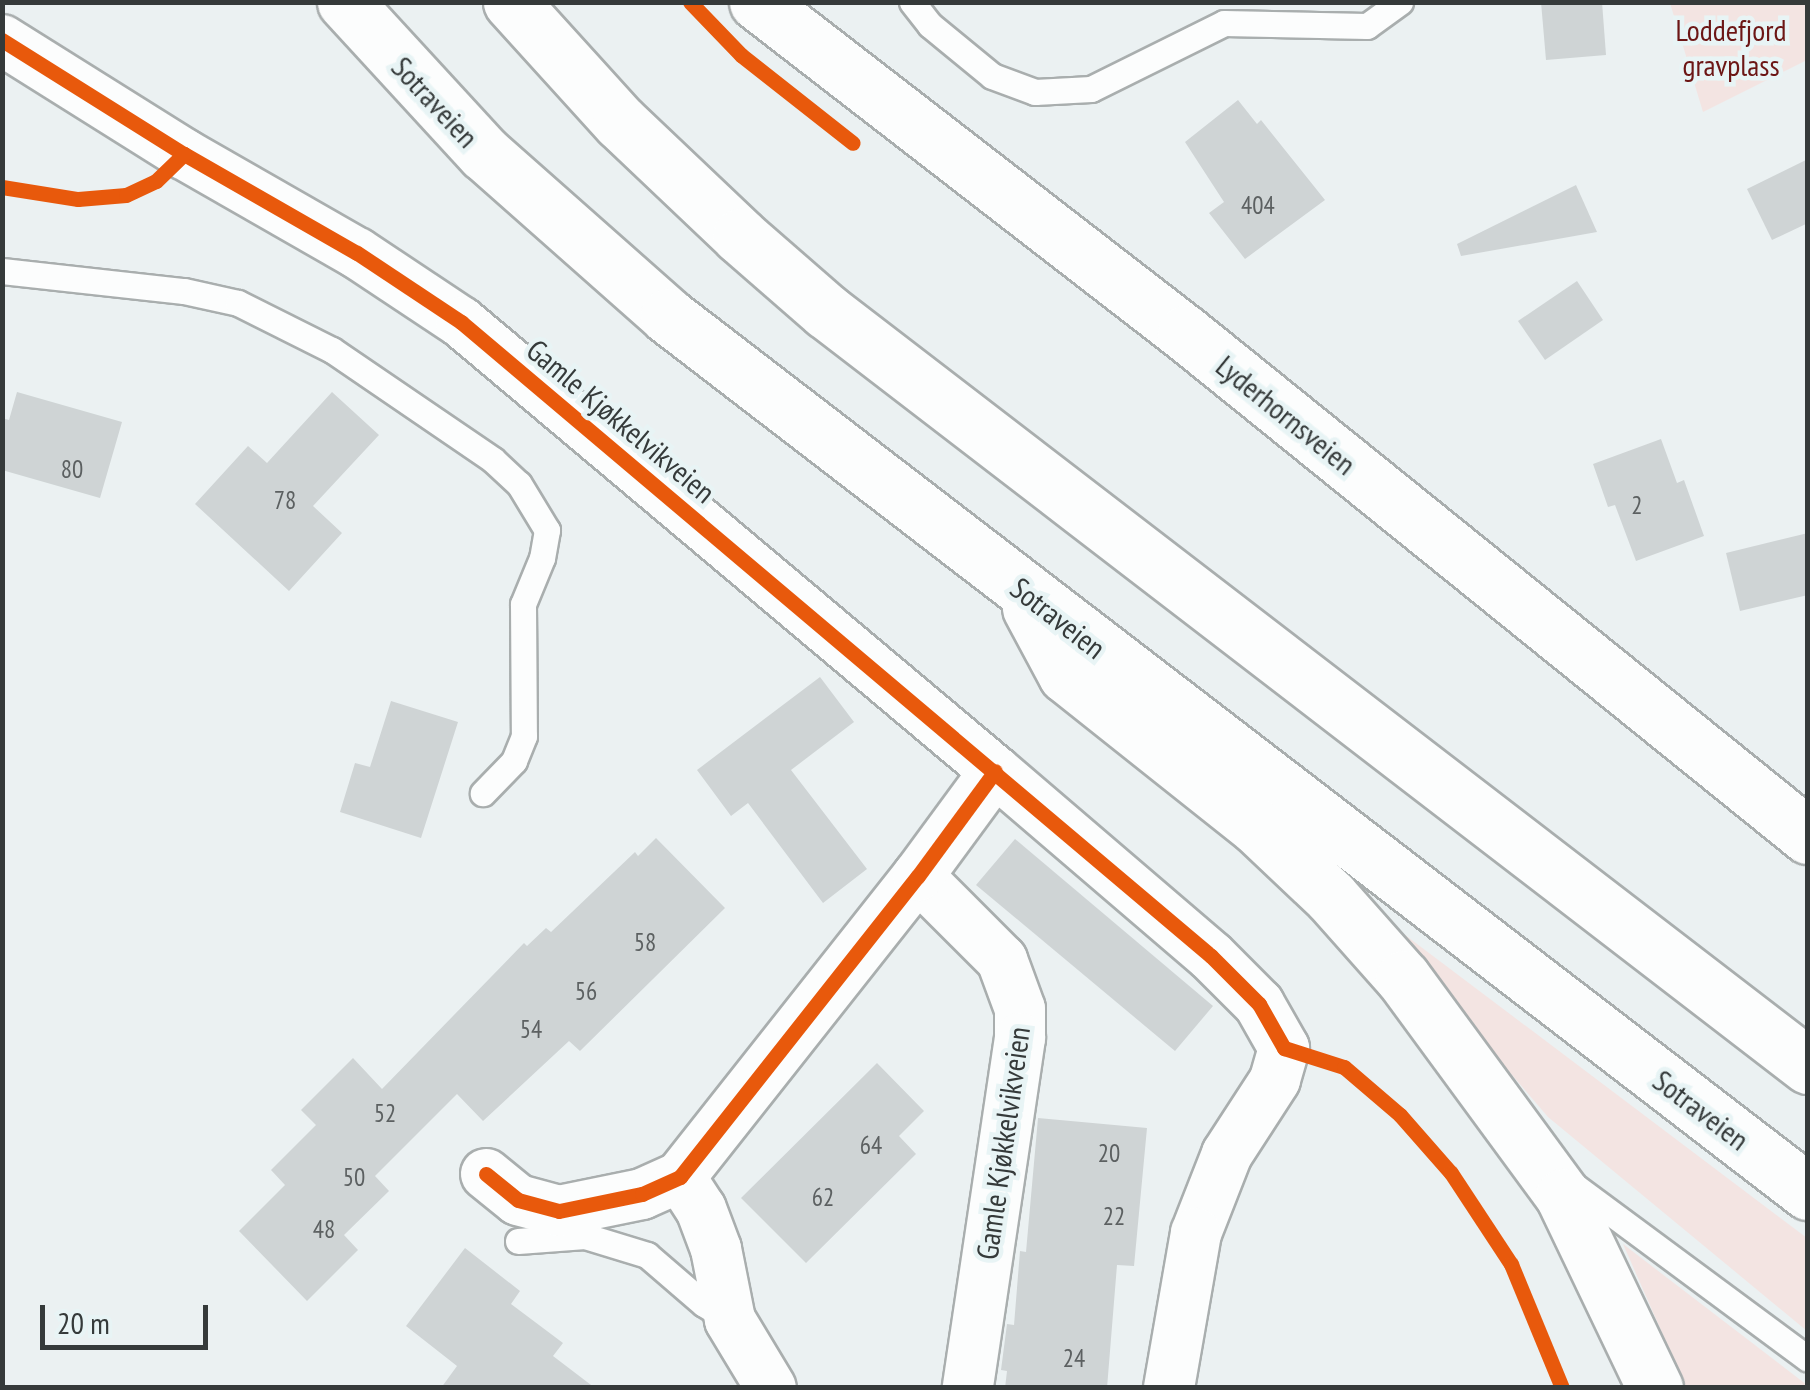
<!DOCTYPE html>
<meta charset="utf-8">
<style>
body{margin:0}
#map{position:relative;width:1810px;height:1390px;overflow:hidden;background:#ebf1f2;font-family:"PT Sans Narrow",sans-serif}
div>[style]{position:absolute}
.green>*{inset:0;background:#f3e4e2}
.building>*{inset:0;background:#cfd4d5}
.roads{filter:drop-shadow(2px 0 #a9aeae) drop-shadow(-2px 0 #a9aeae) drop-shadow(0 2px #a9aeae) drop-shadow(0 -2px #a9aeae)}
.lane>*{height:25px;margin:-12.5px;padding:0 12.5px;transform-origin:12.5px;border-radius:12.5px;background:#fcfdfd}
.street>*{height:50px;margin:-25px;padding:0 25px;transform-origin:25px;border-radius:25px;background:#fcfdfd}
.secondary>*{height:55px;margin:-27.5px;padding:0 27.5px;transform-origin:27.5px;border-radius:27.5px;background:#fcfdfd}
.highway>*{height:55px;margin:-27.5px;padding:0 27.5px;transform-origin:27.5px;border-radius:27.5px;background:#fcfdfd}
.cycleway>*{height:15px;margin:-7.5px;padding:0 7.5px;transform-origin:7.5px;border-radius:7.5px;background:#e8590c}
span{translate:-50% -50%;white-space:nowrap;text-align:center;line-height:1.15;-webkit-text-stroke:9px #e8f4f5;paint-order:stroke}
.number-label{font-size:25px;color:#5c6061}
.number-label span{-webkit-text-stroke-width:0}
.park-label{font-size:30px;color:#6c1615}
.street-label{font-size:30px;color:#353a3a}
.frame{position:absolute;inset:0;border:5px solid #353a3a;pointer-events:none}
.scale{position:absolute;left:40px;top:1305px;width:168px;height:45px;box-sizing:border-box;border:5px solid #353a3a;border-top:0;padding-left:12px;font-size:30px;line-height:35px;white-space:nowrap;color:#353a3a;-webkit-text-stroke:8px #e8f4f5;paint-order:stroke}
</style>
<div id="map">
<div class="green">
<i style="clip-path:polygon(1670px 3px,1807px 3px,1807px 60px,1703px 112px)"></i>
<i style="clip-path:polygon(1368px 907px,1807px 1238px,1807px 1331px,1548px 1117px)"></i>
<i style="clip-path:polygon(1623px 1244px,1807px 1385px,1807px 1387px,1686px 1387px)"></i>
</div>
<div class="building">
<i style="clip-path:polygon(1541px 2px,1602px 2px,1606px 55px,1546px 60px)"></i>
<i style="clip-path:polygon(1238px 100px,1257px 124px,1261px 120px,1325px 200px,1245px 259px,1209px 213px,1224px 202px,1185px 142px)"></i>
<i style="clip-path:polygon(1808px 159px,1808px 223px,1772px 240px,1747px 189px)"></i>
<i style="clip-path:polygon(1576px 185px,1597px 232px,1461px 256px,1457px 244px)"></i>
<i style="clip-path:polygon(1577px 281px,1603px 320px,1545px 360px,1518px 321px)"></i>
<i style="clip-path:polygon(17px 392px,122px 422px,100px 498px,2px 470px,2px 418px,9px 420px)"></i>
<i style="clip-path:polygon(332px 392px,379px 435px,313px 506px,342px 533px,289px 591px,195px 504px,248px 446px,267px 463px)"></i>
<i style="clip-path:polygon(1661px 439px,1677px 483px,1684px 480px,1704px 536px,1636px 561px,1615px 505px,1608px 507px,1593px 464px)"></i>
<i style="clip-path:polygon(1808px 533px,1808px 595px,1740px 611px,1726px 553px)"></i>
<i style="clip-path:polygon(820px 677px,854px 722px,791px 770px,867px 869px,823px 903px,748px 803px,731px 816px,697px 770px)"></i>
<i style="clip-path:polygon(391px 701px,458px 722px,421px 838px,340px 812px,355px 763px,370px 767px)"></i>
<i style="clip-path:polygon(656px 838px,725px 908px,580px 1051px,569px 1041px,483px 1121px,457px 1094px,375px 1176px,389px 1191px,344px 1235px,358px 1250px,307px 1301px,239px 1231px,285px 1185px,271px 1170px,316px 1125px,301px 1110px,353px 1058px,382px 1089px,524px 943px,527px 946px,546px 928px,551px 932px,635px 852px,638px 856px)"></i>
<i style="clip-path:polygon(1015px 839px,1213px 1006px,1175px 1051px,976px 885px)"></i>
<i style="clip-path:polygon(877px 1063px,924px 1111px,899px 1136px,916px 1154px,806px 1263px,741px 1198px)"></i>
<i style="clip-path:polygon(1038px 1118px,1147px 1128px,1134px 1266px,1117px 1265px,1107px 1388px,1005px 1388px,1007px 1371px,1001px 1370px,1007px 1324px,1014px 1325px,1020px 1251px,1026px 1252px)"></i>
<i style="clip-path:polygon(465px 1248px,520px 1291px,511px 1304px,563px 1343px,553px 1356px,595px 1388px,441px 1388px,457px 1366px,406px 1326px)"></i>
</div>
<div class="roads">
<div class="lane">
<i style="left:912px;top:2px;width:29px;rotate:52deg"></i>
<i style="left:930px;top:25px;width:80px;rotate:39.4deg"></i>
<i style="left:992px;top:76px;width:46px;rotate:20.4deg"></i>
<i style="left:1035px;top:92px;width:56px;rotate:-3.1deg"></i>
<i style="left:1091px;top:89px;width:148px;rotate:-26.4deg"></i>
<i style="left:1224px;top:23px;width:143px;rotate:1.2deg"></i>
<i style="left:1367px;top:26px;width:41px;rotate:-36deg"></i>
<i style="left:2px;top:271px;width:183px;rotate:6.3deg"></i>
<i style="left:184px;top:291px;width:55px;rotate:12.5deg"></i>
<i style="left:238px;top:303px;width:105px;rotate:26.6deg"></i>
<i style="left:332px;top:350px;width:195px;rotate:34.3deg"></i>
<i style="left:493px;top:460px;width:35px;rotate:43deg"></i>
<i style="left:519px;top:484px;width:54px;rotate:58.7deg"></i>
<i style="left:547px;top:530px;width:28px;rotate:100deg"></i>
<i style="left:542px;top:558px;width:50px;rotate:112.4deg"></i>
<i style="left:523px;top:604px;width:132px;rotate:89.6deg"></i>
<i style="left:524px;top:736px;width:27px;rotate:112deg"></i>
<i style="left:514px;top:761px;width:45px;rotate:134.1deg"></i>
<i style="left:1569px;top:1182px;width:297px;rotate:36.5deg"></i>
<i style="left:518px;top:1241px;width:67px;rotate:-4.3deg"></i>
<i style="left:585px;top:1236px;width:65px;rotate:17deg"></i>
<i style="left:647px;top:1255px;width:75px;rotate:40.7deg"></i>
<i style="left:704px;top:1304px;width:31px;rotate:32deg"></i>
</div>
<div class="street">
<i style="left:2px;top:40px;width:215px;rotate:32.1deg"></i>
<i style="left:184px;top:154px;width:199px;rotate:29.8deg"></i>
<i style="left:357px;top:253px;width:125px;rotate:33.6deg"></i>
<i style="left:461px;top:322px;width:698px;rotate:40.06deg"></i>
<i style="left:995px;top:771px;width:284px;rotate:40.6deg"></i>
<i style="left:1211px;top:956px;width:68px;rotate:45deg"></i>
<i style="left:1259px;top:1004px;width:51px;rotate:60.4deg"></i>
<i style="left:1284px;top:1048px;width:33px;rotate:106deg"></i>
<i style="left:1275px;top:1080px;width:88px;rotate:123deg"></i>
<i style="left:1227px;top:1154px;width:85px;rotate:111.4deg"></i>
<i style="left:1196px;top:1233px;width:157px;rotate:99.9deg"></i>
<i style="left:918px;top:876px;width:119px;rotate:45deg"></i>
<i style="left:1002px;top:960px;width:52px;rotate:69.8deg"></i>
<i style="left:1020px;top:1009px;width:29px;rotate:90deg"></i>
<i style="left:1020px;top:1038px;width:354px;rotate:98.5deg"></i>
<i style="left:486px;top:1174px;width:41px;rotate:39.1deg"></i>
<i style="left:518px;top:1200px;width:42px;rotate:15deg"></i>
<i style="left:559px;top:1211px;width:85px;rotate:-11.6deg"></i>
<i style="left:642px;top:1194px;width:42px;rotate:-24.1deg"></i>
<i style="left:680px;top:1177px;width:384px;rotate:-51.7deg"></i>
<i style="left:918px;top:876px;width:130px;rotate:-53.7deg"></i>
<i style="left:680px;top:1177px;width:38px;rotate:57deg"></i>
<i style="left:701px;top:1209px;width:43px;rotate:69.4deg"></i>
<i style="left:716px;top:1249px;width:72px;rotate:78.8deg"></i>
<i style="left:730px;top:1320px;width:79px;rotate:58.9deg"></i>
</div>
<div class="secondary">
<i style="left:757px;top:2px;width:541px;rotate:37.72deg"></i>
<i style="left:1185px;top:333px;width:801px;rotate:38.92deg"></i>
</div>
<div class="highway">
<i style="left:345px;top:2px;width:205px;rotate:47.4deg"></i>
<i style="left:484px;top:153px;width:246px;rotate:41.5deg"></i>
<i style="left:668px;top:316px;width:1438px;rotate:37.54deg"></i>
<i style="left:511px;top:2px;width:162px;rotate:47.8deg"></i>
<i style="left:620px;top:122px;width:166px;rotate:43.5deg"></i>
<i style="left:740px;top:236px;width:114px;rotate:41.1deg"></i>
<i style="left:826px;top:311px;width:1239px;rotate:37.55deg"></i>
<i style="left:1030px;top:608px;width:76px;rotate:61.8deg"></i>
<i style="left:1066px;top:675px;width:243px;rotate:38.5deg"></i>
<i style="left:1256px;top:826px;width:103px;rotate:43.4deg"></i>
<i style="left:1331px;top:897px;width:108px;rotate:48.4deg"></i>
<i style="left:1403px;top:978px;width:270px;rotate:53.7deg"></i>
<i style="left:1563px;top:1196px;width:213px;rotate:64.4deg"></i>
</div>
</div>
<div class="cycleway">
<i style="left:690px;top:2px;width:74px;rotate:46.1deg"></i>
<i style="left:741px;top:55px;width:142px;rotate:38.2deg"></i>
<i style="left:2px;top:40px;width:215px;rotate:32.1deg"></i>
<i style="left:184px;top:154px;width:199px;rotate:29.8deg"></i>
<i style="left:357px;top:253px;width:125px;rotate:33.6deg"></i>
<i style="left:461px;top:322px;width:982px;rotate:40.21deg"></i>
<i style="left:1211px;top:956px;width:68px;rotate:45deg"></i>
<i style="left:1259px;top:1004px;width:51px;rotate:60.4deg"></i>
<i style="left:1284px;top:1048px;width:63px;rotate:17.6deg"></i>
<i style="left:1344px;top:1067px;width:74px;rotate:40.6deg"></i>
<i style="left:1400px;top:1115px;width:77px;rotate:48.7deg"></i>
<i style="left:1451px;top:1173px;width:109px;rotate:56.6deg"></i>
<i style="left:1511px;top:1264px;width:134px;rotate:67.6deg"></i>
<i style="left:2px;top:187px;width:77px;rotate:9deg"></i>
<i style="left:78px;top:199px;width:48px;rotate:-4.8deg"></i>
<i style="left:126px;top:195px;width:33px;rotate:-25deg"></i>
<i style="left:156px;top:181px;width:39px;rotate:-44deg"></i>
<i style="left:486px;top:1174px;width:41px;rotate:39.1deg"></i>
<i style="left:518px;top:1200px;width:42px;rotate:15deg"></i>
<i style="left:559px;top:1211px;width:85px;rotate:-11.6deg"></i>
<i style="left:642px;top:1194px;width:42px;rotate:-24.1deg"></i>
<i style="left:680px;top:1177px;width:384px;rotate:-51.7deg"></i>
<i style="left:918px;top:876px;width:130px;rotate:-53.7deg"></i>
</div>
<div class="number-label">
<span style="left:1258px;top:205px">404</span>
<span style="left:72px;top:469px">80</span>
<span style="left:285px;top:500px">78</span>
<span style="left:1637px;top:505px">2</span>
<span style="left:645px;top:942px">58</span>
<span style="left:586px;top:991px">56</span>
<span style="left:531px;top:1029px">54</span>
<span style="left:385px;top:1113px">52</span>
<span style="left:871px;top:1145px">64</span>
<span style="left:1109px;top:1153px">20</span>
<span style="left:354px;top:1177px">50</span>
<span style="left:823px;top:1197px">62</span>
<span style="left:1114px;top:1216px">22</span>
<span style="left:324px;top:1229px">48</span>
<span style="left:1074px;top:1358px">24</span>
</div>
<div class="park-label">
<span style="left:1731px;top:47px">Loddefjord<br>gravplass</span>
</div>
<div class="street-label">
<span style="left:435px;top:102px;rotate:47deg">Sotraveien</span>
<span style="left:1286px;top:415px;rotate:39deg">Lyderhornsveien</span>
<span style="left:621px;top:421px;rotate:40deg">Gamle Kjøkkelvikveien</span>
<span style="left:1058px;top:618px;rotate:38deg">Sotraveien</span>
<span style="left:1701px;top:1110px;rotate:37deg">Sotraveien</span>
<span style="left:1003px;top:1143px;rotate:-82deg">Gamle Kjøkkelvikveien</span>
</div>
<div class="frame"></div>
<div class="scale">20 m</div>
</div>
